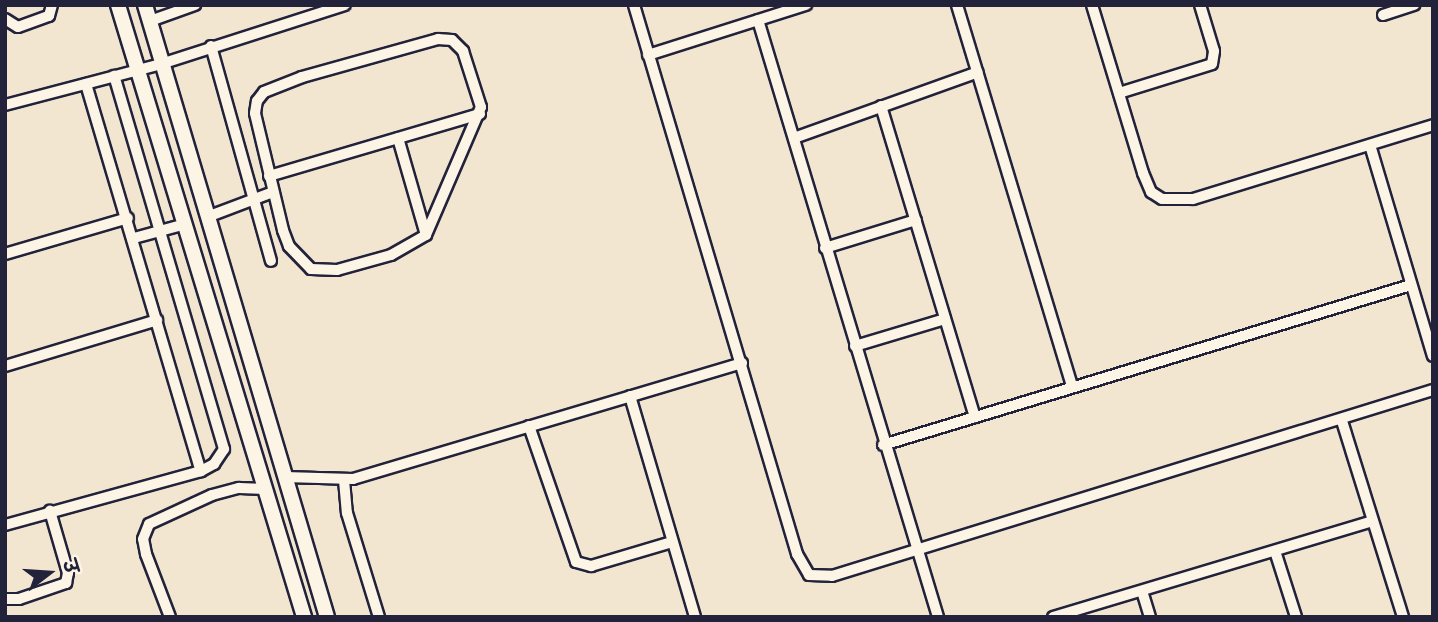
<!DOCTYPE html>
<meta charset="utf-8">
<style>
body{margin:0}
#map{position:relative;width:1438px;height:622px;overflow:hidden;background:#f2e6d1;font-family:"Balsamiq Sans","Playpen Sans Deva",sans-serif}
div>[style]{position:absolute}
.roads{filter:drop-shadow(2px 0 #22223b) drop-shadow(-2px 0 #22223b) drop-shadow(0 2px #22223b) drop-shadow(0 -2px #22223b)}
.minor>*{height:10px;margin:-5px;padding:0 5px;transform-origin:5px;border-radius:5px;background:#fcf5e5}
.tertiary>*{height:14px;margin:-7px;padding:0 7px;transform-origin:7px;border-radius:7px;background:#fcf5e5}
span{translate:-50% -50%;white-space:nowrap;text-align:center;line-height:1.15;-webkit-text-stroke:5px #fcf5e5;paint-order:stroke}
.frame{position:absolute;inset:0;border:7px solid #22223b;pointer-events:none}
.north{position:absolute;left:14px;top:538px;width:70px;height:70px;-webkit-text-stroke:5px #fcf5e5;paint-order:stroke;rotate:73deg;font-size:19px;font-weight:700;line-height:28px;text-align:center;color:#22223b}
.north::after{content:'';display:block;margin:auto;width:24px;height:32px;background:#22223b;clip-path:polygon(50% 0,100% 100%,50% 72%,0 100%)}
</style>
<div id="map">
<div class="roads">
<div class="minor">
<i style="left:634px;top:5px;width:573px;rotate:73.46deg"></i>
<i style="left:797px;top:554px;width:24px;rotate:60deg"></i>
<i style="left:809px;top:575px;width:23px;rotate:2deg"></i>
<i style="left:832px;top:576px;width:629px;rotate:-17.2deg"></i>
<i style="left:957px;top:5px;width:398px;rotate:73.2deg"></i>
<i style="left:1092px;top:5px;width:176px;rotate:73.1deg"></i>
<i style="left:1143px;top:173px;width:21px;rotate:67deg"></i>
<i style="left:1151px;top:192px;width:13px;rotate:32deg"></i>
<i style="left:1162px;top:199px;width:31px"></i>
<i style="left:1193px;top:199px;width:251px;rotate:-17.1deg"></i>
<i style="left:1383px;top:15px;width:33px;rotate:-18deg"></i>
<i style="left:5px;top:19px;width:15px;rotate:32deg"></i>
<i style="left:18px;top:27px;width:33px;rotate:-20deg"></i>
<i style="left:49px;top:16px;width:11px;rotate:-75deg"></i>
<i style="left:758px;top:20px;width:624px;rotate:73.22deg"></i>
<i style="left:150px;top:21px;width:48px;rotate:-19.6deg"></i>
<i style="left:438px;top:39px;width:14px;rotate:4deg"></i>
<i style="left:452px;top:40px;width:16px;rotate:45deg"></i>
<i style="left:463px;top:51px;width:59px;rotate:72.2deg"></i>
<i style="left:481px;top:107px;width:139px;rotate:113.3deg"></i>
<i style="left:426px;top:235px;width:40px;rotate:150.3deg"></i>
<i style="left:391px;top:255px;width:56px;rotate:164.5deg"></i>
<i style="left:337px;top:270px;width:26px;rotate:-178deg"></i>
<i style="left:311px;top:269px;width:32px;rotate:-134deg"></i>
<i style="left:289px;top:246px;width:17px;rotate:-111deg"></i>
<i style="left:283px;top:230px;width:120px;rotate:-103.5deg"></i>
<i style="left:255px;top:113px;width:12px;rotate:-81deg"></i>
<i style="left:257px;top:101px;width:11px;rotate:-52deg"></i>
<i style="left:264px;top:92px;width:41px;rotate:-21.5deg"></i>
<i style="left:302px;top:77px;width:141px;rotate:-15.6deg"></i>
<i style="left:211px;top:46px;width:223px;rotate:74.4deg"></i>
<i style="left:648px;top:55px;width:166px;rotate:-17.6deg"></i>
<i style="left:86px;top:84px;width:404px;rotate:73.5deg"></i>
<i style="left:1119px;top:93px;width:97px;rotate:-17.3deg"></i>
<i style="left:1212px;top:64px;width:13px;rotate:-81deg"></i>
<i style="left:1214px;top:51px;width:48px;rotate:-106.9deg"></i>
<i style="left:5px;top:105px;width:161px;rotate:-14.7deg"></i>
<i style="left:161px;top:64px;width:193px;rotate:-17.8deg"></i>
<i style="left:881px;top:106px;width:325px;rotate:73.2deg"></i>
<i style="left:398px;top:138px;width:101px;rotate:73.9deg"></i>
<i style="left:794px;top:138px;width:195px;rotate:-19.7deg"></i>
<i style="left:1370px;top:145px;width:220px;rotate:73.4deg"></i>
<i style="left:269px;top:176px;width:220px;rotate:-16.4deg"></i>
<i style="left:207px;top:217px;width:71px;rotate:-20.7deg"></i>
<i style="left:134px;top:238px;width:54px;rotate:-15.1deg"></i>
<i style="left:825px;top:248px;width:95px;rotate:-17.1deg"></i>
<i style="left:5px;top:254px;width:128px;rotate:-16.3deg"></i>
<i style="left:855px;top:346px;width:94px;rotate:-16.7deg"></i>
<i style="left:5px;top:366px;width:159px;rotate:-16.8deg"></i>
<i style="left:630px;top:396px;width:230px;rotate:73.6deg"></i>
<i style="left:1342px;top:421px;width:205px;rotate:72.7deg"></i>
<i style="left:529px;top:426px;width:144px;rotate:70.9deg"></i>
<i style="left:576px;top:562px;width:16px;rotate:15deg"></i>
<i style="left:591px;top:566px;width:84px;rotate:-16.5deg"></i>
<i style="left:883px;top:445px;width:552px;rotate:-16.86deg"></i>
<i style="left:285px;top:477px;width:68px;rotate:1.7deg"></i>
<i style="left:353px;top:479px;width:406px;rotate:-16.6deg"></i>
<i style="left:344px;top:480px;width:33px;rotate:85deg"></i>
<i style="left:347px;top:513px;width:109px;rotate:72.9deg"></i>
<i style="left:5px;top:525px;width:203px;rotate:-15.4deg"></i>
<i style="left:201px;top:471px;width:15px;rotate:-28deg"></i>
<i style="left:214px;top:464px;width:18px;rotate:-56deg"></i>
<i style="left:224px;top:449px;width:389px;rotate:-106.4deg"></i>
<i style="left:1275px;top:551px;width:69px;rotate:72.3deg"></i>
<i style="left:1142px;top:591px;width:27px;rotate:73deg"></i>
<i style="left:5px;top:599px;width:14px"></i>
<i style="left:19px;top:599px;width:50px;rotate:-18.8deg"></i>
<i style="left:66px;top:583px;width:10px;rotate:-79deg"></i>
<i style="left:68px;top:573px;width:65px;rotate:-106.2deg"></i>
<i style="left:170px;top:617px;width:67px;rotate:-110.9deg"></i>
<i style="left:146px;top:554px;width:15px;rotate:-101deg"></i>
<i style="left:143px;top:539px;width:16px;rotate:-68deg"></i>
<i style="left:149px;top:524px;width:69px;rotate:-24.7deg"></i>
<i style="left:212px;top:495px;width:28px;rotate:-15deg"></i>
<i style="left:239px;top:488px;width:27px;rotate:2deg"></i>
<i style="left:1053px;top:617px;width:333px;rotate:-16.7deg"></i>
</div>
<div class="tertiary">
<i style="left:118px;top:5px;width:640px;rotate:73.09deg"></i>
<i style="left:145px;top:5px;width:638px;rotate:73.44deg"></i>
</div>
</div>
<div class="frame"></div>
<div class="north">उ</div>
</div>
